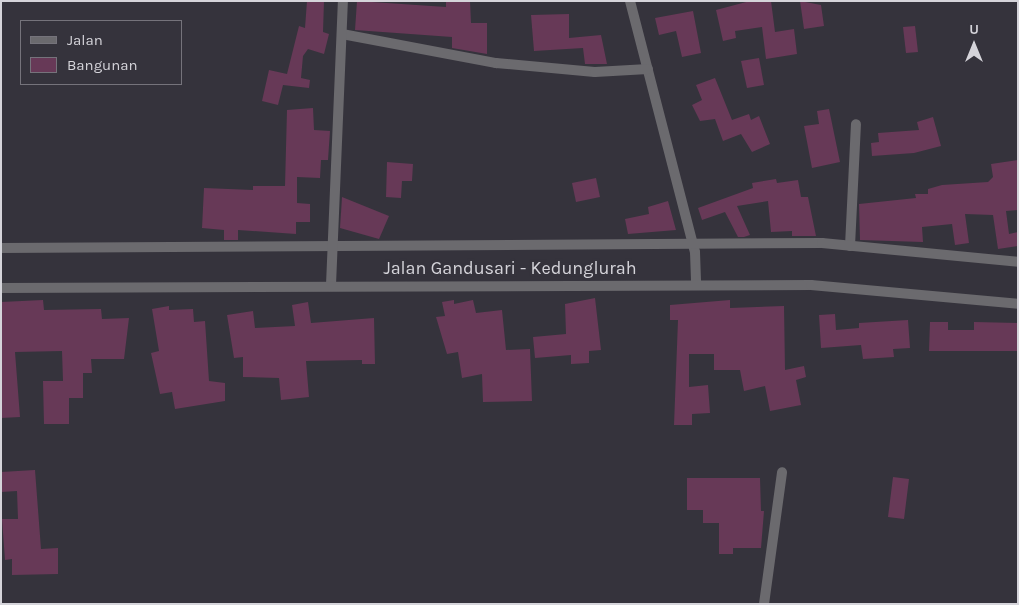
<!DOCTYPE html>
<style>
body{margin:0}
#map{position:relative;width:1019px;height:605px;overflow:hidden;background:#35333c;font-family:Karla,sans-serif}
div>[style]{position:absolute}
.building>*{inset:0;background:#673957}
.minor>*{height:10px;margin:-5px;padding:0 5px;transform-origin:5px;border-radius:5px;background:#6b6a6e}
.tertiary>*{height:10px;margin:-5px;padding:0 5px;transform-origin:5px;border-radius:5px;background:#6b6a6e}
span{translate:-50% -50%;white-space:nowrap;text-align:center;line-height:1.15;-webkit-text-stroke:5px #35333c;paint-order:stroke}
.street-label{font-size:18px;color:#d5d4da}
.frame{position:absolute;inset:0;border:2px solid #d5d4da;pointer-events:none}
.legend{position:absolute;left:20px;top:20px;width:162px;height:65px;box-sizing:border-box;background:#35333c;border:1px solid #75737b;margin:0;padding:6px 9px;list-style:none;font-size:15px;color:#d5d4da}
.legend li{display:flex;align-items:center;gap:10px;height:25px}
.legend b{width:25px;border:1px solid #75737b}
.north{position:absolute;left:949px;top:20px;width:50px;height:50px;-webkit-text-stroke:4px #35333c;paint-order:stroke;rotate:0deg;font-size:14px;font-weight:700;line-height:20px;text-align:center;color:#d5d4da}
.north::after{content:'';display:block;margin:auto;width:18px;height:22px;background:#d5d4da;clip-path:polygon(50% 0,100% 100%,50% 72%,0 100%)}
</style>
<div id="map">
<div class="building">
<i style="clip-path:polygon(307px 1px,324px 1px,323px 32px,329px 34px,324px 54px,308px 49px,303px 56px,301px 78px,310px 80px,309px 88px,283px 85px,278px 105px,262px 101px,269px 70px,287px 74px,299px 26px,305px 28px)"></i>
<i style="clip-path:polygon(357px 1px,446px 7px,446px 1px,470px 1px,471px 23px,487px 23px,487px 54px,452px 48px,452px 37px,355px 30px)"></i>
<i style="clip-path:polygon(750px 1px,771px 1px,775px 32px,794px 29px,797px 54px,766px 59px,762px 27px,735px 31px,736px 38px,723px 41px,716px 10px)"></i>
<i style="clip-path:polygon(800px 1px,821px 5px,824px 26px,804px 29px)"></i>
<i style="clip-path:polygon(693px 11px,701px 53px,682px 57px,676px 31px,659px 35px,655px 18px)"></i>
<i style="clip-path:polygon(569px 14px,569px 38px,601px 35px,607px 64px,585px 64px,583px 48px,534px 51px,531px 15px)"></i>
<i style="clip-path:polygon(915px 26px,918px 52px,906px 53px,903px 27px)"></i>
<i style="clip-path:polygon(759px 58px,764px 85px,747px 88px,741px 61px)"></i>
<i style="clip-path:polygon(715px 78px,732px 120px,749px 114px,751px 120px,759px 116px,770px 144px,752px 152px,741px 134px,723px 141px,715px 119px,700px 121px,692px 105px,702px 100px,696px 85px)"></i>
<i style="clip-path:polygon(313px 108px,314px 130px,330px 131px,328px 160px,321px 160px,320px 178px,297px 177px,297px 203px,310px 204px,310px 222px,296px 222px,296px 234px,238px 230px,238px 240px,224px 240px,224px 230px,202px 228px,204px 188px,253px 190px,253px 186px,285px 186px,287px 110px)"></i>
<i style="clip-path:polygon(829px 109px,840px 162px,812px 168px,804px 126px,819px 124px,817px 111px)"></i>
<i style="clip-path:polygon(933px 117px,941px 146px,914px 153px,872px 156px,871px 143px,879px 142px,878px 133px,919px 130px,917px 122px)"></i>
<i style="clip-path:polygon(1018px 160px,1018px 210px,1006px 211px,1009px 234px,1018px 232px,1018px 246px,998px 249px,993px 215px,965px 214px,969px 243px,955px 245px,952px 224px,922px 227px,923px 242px,860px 240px,859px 204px,916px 198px,915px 194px,928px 194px,928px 189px,942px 185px,988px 182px,993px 177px,991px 164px)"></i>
<i style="clip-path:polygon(387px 162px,413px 164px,412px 181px,402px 181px,401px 198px,386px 197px)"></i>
<i style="clip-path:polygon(596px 178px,600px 197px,576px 202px,572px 183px)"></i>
<i style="clip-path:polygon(776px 179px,777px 183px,798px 180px,801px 197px,808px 197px,816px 236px,792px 236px,792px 231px,771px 232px,768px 201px,737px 206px,750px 235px,744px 237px,738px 237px,725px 212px,702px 220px,698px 208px,753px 188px,752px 183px)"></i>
<i style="clip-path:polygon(342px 197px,389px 216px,379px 239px,340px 228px)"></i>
<i style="clip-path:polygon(668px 201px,676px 230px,628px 234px,625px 219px,649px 214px,648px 207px)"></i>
<i style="clip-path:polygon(595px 298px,601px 350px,589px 351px,589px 363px,571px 364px,571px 355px,535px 358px,533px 337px,566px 334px,565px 304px)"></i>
<i style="clip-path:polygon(43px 300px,44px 310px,101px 309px,102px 319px,129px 318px,124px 359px,91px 359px,92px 373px,83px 373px,83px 398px,69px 398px,69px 424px,44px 424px,43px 381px,63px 381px,62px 351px,15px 352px,20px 417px,1px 418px,1px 302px)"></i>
<i style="clip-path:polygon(454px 300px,454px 304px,473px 300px,476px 313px,502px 310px,506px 350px,530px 349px,532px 401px,483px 402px,482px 374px,462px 378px,458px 352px,447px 354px,436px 317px,445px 316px,442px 302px)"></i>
<i style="clip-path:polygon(730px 300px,730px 308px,784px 306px,785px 370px,804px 366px,806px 377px,796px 380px,801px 405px,770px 411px,765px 386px,744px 391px,740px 370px,714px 370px,714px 354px,689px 354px,689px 387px,708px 385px,710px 413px,692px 414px,692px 425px,674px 425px,678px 320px,670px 320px,670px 305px)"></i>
<i style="clip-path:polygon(308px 302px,311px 323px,374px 318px,375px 364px,362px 364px,362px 360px,306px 361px,309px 397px,281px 400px,279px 378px,243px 377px,243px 357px,234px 358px,227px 315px,253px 311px,255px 328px,295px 326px,292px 305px)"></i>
<i style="clip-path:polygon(169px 306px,169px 310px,193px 309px,194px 322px,205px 321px,209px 381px,225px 383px,225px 401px,175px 409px,172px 392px,160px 394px,151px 353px,159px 351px,152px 309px)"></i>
<i style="clip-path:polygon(835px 314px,836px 330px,859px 328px,859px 323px,908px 320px,910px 348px,893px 349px,894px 357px,863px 359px,861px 345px,821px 348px,819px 315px)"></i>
<i style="clip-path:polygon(930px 322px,948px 322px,948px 330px,974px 330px,974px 322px,1018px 323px,1018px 351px,929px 351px)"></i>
<i style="clip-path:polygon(35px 470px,41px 549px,58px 548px,58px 574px,12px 575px,12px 559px,5px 560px,2px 519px,18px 519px,17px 491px,1px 492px,1px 472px)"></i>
<i style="clip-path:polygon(893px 477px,909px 479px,904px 519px,888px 517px)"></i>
<i style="clip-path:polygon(687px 478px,760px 478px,761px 511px,764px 511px,761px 548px,733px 548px,733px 554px,719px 554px,719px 523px,703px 523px,703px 510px,687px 510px)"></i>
</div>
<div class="minor">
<i style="left:630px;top:1px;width:259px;rotate:75.5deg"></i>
<i style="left:695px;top:252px;width:32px;rotate:88deg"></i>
<i style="left:342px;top:34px;width:157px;rotate:10.7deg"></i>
<i style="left:496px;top:63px;width:99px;rotate:5.2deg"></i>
<i style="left:595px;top:72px;width:53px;rotate:-3.2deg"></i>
<i style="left:850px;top:246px;width:122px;rotate:-87.2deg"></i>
<i style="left:1px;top:248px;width:821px;rotate:-0.35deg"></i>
<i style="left:822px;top:243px;width:197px;rotate:5.5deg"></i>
<i style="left:331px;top:285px;width:284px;rotate:-87.6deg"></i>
<i style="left:764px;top:604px;width:133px;rotate:-82.2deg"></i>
</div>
<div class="tertiary">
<i style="left:1px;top:288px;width:810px;rotate:-0.21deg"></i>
<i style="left:811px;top:285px;width:208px;rotate:5.2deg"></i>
</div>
<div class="street-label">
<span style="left:510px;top:268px">Jalan Gandusari - Kedunglurah</span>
</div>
<div class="frame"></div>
<ul class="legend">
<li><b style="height:6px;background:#6b6a6e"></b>Jalan</li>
<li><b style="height:14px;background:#673957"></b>Bangunan</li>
</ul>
<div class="north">U</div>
</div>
